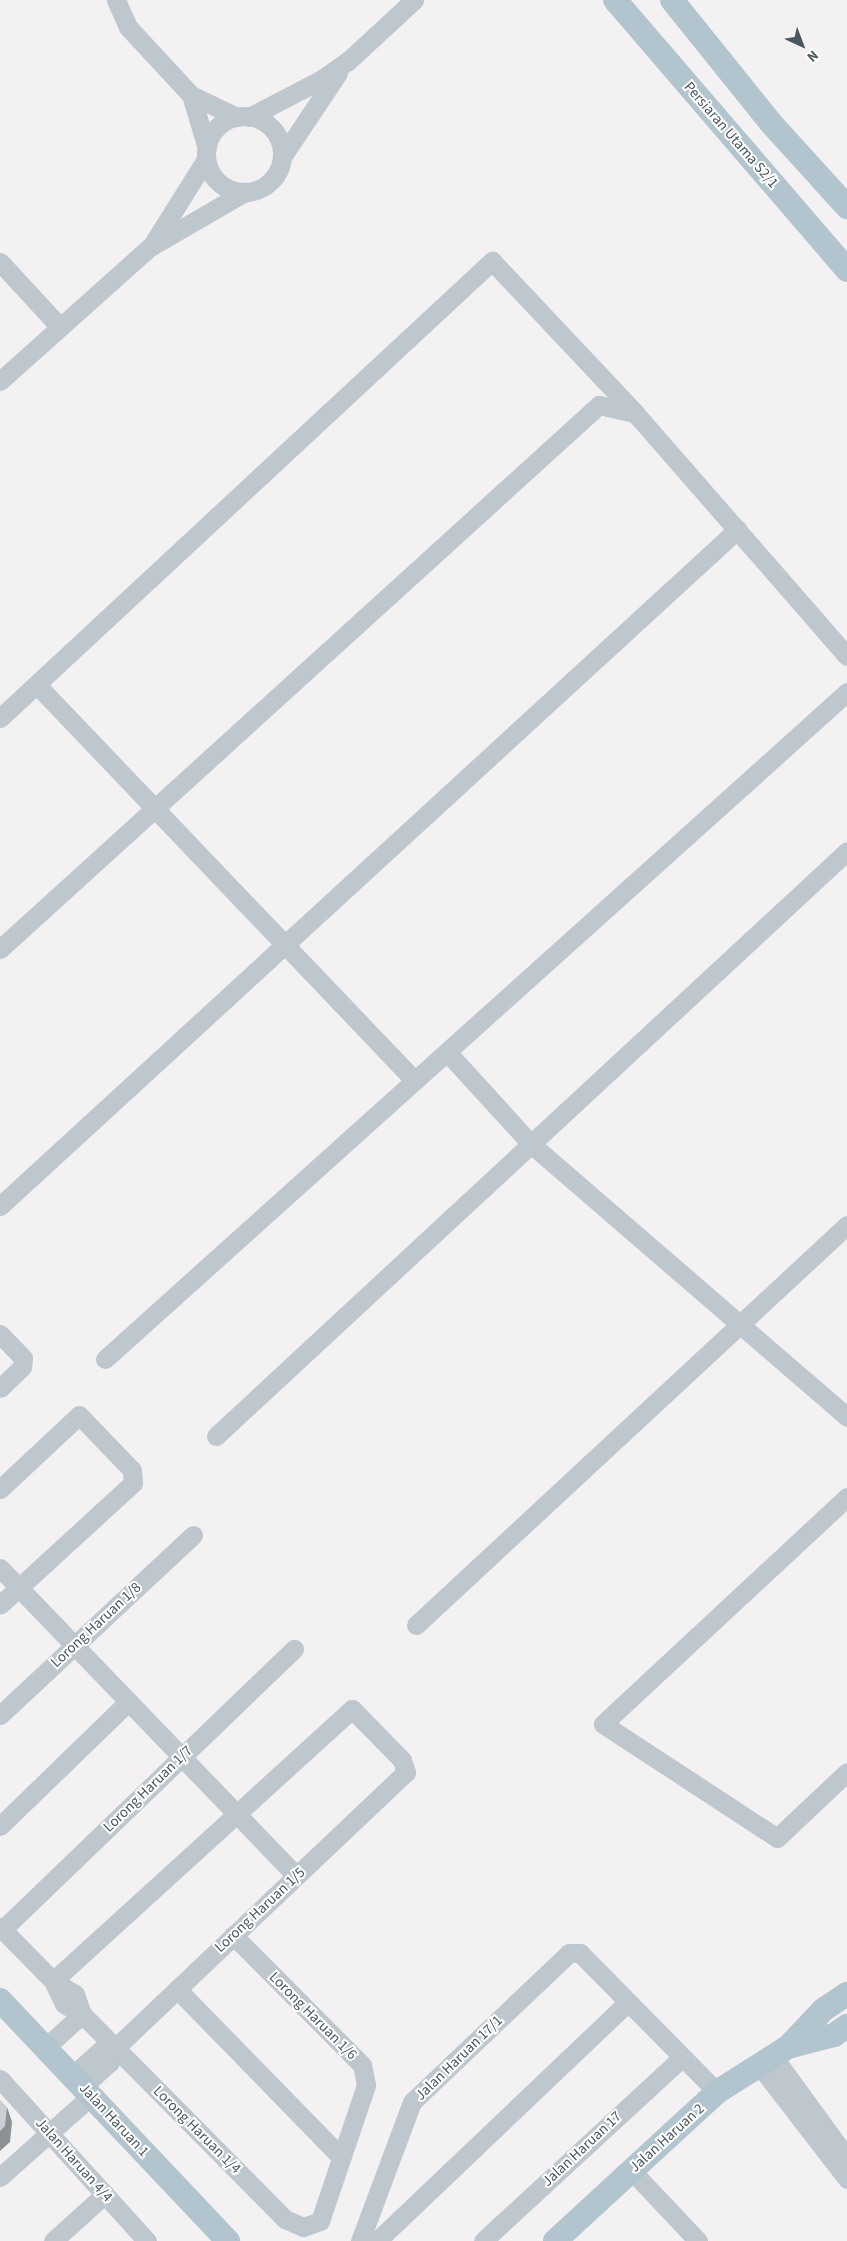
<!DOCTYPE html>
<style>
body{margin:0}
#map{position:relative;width:847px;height:2241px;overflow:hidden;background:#f3f1f1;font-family:"Source Sans 3",sans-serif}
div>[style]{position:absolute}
.minor>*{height:19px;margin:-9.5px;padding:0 9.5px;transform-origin:9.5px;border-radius:9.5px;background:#bdc7cd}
.minor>.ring{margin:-9.5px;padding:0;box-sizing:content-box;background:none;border:19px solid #bdc7cd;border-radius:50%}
.major>*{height:24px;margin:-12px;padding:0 12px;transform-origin:12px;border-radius:12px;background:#b2c4ce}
.shaded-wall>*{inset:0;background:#8e9194}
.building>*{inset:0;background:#cbcfd3}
span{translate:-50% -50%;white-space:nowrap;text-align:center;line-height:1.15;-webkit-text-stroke:4px #fff;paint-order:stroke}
.street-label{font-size:15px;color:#49575e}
.north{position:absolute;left:777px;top:20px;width:50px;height:50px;-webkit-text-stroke:4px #fff;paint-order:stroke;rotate:137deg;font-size:14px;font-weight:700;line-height:20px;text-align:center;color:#49575e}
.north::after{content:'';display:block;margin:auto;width:18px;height:22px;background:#49575e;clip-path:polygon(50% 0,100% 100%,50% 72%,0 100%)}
</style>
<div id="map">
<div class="minor">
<i style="left:116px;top:0;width:30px;rotate:66deg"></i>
<i style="left:128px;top:27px;width:93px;rotate:47.2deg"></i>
<i style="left:191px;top:95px;width:51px;rotate:25.6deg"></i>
<i style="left:191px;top:95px;width:55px;rotate:73.2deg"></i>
<i class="ring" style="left:206px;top:116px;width:57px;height:57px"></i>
<i style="left:249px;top:117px;width:82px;rotate:-27.5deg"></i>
<i style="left:322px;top:79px;width:32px;rotate:-35deg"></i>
<i style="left:348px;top:61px;width:90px;rotate:-42.7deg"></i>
<i style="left:282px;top:157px;width:101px;rotate:-56.3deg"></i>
<i style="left:154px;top:242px;width:98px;rotate:-57.9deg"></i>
<i style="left:0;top:262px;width:87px;rotate:47.3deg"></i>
<i style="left:0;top:381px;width:201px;rotate:-41.8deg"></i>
<i style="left:150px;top:247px;width:110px;rotate:-30.1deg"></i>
<i style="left:37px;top:685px;width:547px;rotate:46.33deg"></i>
<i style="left:0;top:718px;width:672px;rotate:-42.89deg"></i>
<i style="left:492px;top:261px;width:209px;rotate:46.7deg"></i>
<i style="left:0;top:949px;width:809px;rotate:-42.25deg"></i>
<i style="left:599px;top:405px;width:37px;rotate:13deg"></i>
<i style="left:635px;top:413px;width:322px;rotate:48.9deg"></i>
<i style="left:447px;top:1052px;width:125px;rotate:47.6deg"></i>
<i style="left:531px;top:1144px;width:418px;rotate:40.8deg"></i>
<i style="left:0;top:1206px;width:1001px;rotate:-42.53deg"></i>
<i style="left:0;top:1334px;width:33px;rotate:46deg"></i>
<i style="left:23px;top:1358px;width:9px;rotate:96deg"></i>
<i style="left:22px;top:1367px;width:30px;rotate:136deg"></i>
<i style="left:105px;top:1359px;width:998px;rotate:-41.95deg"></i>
<i style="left:216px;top:1436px;width:860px;rotate:-42.83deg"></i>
<i style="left:0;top:1489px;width:108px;rotate:-43.1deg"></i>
<i style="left:79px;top:1415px;width:76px;rotate:46.1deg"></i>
<i style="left:132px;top:1470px;width:13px;rotate:86deg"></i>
<i style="left:133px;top:1483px;width:180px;rotate:137.5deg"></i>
<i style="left:847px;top:1497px;width:333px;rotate:137.1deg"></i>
<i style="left:603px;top:1724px;width:208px;rotate:33.2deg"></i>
<i style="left:777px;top:1838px;width:96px;rotate:-43.3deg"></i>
<i style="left:0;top:1568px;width:427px;rotate:46.1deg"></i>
<i style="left:416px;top:1625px;width:588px;rotate:-42.86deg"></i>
<i style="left:0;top:1715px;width:264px;rotate:-43deg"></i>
<i style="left:0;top:1826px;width:178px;rotate:-44.1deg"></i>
<i style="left:0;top:1927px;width:76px;rotate:45.5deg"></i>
<i style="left:53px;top:1981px;width:26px;rotate:31deg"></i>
<i style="left:75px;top:1994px;width:21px;rotate:71deg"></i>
<i style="left:3px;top:1929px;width:404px;rotate:-43.9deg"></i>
<i style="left:53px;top:1981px;width:404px;rotate:-42.3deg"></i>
<i style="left:352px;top:1709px;width:71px;rotate:45.6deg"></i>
<i style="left:402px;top:1760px;width:13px;rotate:72deg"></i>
<i style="left:406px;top:1772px;width:401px;rotate:136.5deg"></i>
<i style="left:115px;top:2048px;width:15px;rotate:110deg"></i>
<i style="left:110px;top:2062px;width:38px;rotate:138deg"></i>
<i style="left:53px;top:1981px;width:25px;rotate:64deg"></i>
<i style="left:64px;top:2004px;width:21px;rotate:29deg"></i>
<i style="left:82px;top:2014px;width:289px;rotate:45.3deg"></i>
<i style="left:285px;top:2219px;width:20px;rotate:24deg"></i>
<i style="left:303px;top:2227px;width:18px;rotate:-19deg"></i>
<i style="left:320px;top:2221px;width:144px;rotate:-71.3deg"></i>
<i style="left:366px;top:2085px;width:20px;rotate:-101deg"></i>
<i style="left:362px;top:2065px;width:183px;rotate:-134.8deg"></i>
<i style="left:177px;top:1989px;width:233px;rotate:45.7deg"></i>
<i style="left:45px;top:2048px;width:50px;rotate:-42.6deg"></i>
<i style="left:773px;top:2056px;width:126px;rotate:54deg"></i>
<i style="left:759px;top:2065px;width:144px;rotate:52.3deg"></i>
<i style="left:72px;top:2076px;width:38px;rotate:-42deg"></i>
<i style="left:100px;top:2051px;width:15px;rotate:-11deg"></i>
<i style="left:0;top:2079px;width:219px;rotate:47.8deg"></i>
<i style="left:631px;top:2170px;width:98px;rotate:46.7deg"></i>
<i style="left:0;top:2177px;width:122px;rotate:-41.7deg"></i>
<i style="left:53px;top:2241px;width:70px;rotate:-42.1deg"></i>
<i style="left:360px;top:2241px;width:148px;rotate:-69.5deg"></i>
<i style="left:412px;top:2102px;width:216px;rotate:-43.5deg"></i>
<i style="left:569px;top:1953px;width:11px"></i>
<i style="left:580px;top:1953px;width:195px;rotate:45.4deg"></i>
<i style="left:377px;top:2241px;width:345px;rotate:-43.6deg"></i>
<i style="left:483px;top:2241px;width:270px;rotate:-42.7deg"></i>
</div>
<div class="major">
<i style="left:615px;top:0;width:356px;rotate:49.3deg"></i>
<i style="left:672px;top:0;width:156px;rotate:51.2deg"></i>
<i style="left:770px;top:122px;width:115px;rotate:47.8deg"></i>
<i style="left:0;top:2000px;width:332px;rotate:46.6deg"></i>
<i style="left:788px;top:2047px;width:48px;rotate:-14.6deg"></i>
<i style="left:834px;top:2035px;width:16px;rotate:-35deg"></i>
<i style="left:555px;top:2241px;width:220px;rotate:-42.6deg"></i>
<i style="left:717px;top:2092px;width:84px;rotate:-32.4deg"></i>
<i style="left:788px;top:2047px;width:51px;rotate:-46.6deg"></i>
<i style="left:823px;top:2010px;width:29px;rotate:-34deg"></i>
</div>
<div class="shaded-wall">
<i style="clip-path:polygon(7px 2107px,12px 2122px,10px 2142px,0 2151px,0 2131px)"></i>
</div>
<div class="building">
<i style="clip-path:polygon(0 2100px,7px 2107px,5px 2126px,0 2131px)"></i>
</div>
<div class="street-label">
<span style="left:731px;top:135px;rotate:49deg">Persiaran Utama S2/1</span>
<span style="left:96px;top:1625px;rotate:-43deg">Lorong Haruan 1/8</span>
<span style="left:148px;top:1789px;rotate:-44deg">Lorong Haruan 1/7</span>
<span style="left:260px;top:1910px;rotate:-43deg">Lorong Haruan 1/5</span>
<span style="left:313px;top:2016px;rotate:45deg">Lorong Haruan 1/6</span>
<span style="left:459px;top:2058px;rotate:-44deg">Jalan Haruan 17/1</span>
<span style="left:114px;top:2120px;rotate:47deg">Jalan Haruan 1</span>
<span style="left:197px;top:2130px;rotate:45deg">Lorong Haruan 1/4</span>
<span style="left:667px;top:2138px;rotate:-42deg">Jalan Haruan 2</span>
<span style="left:582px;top:2149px;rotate:-43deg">Jalan Haruan 17</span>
<span style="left:74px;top:2160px;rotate:48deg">Jalan Haruan 4/4</span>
</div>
<div class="north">N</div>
</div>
